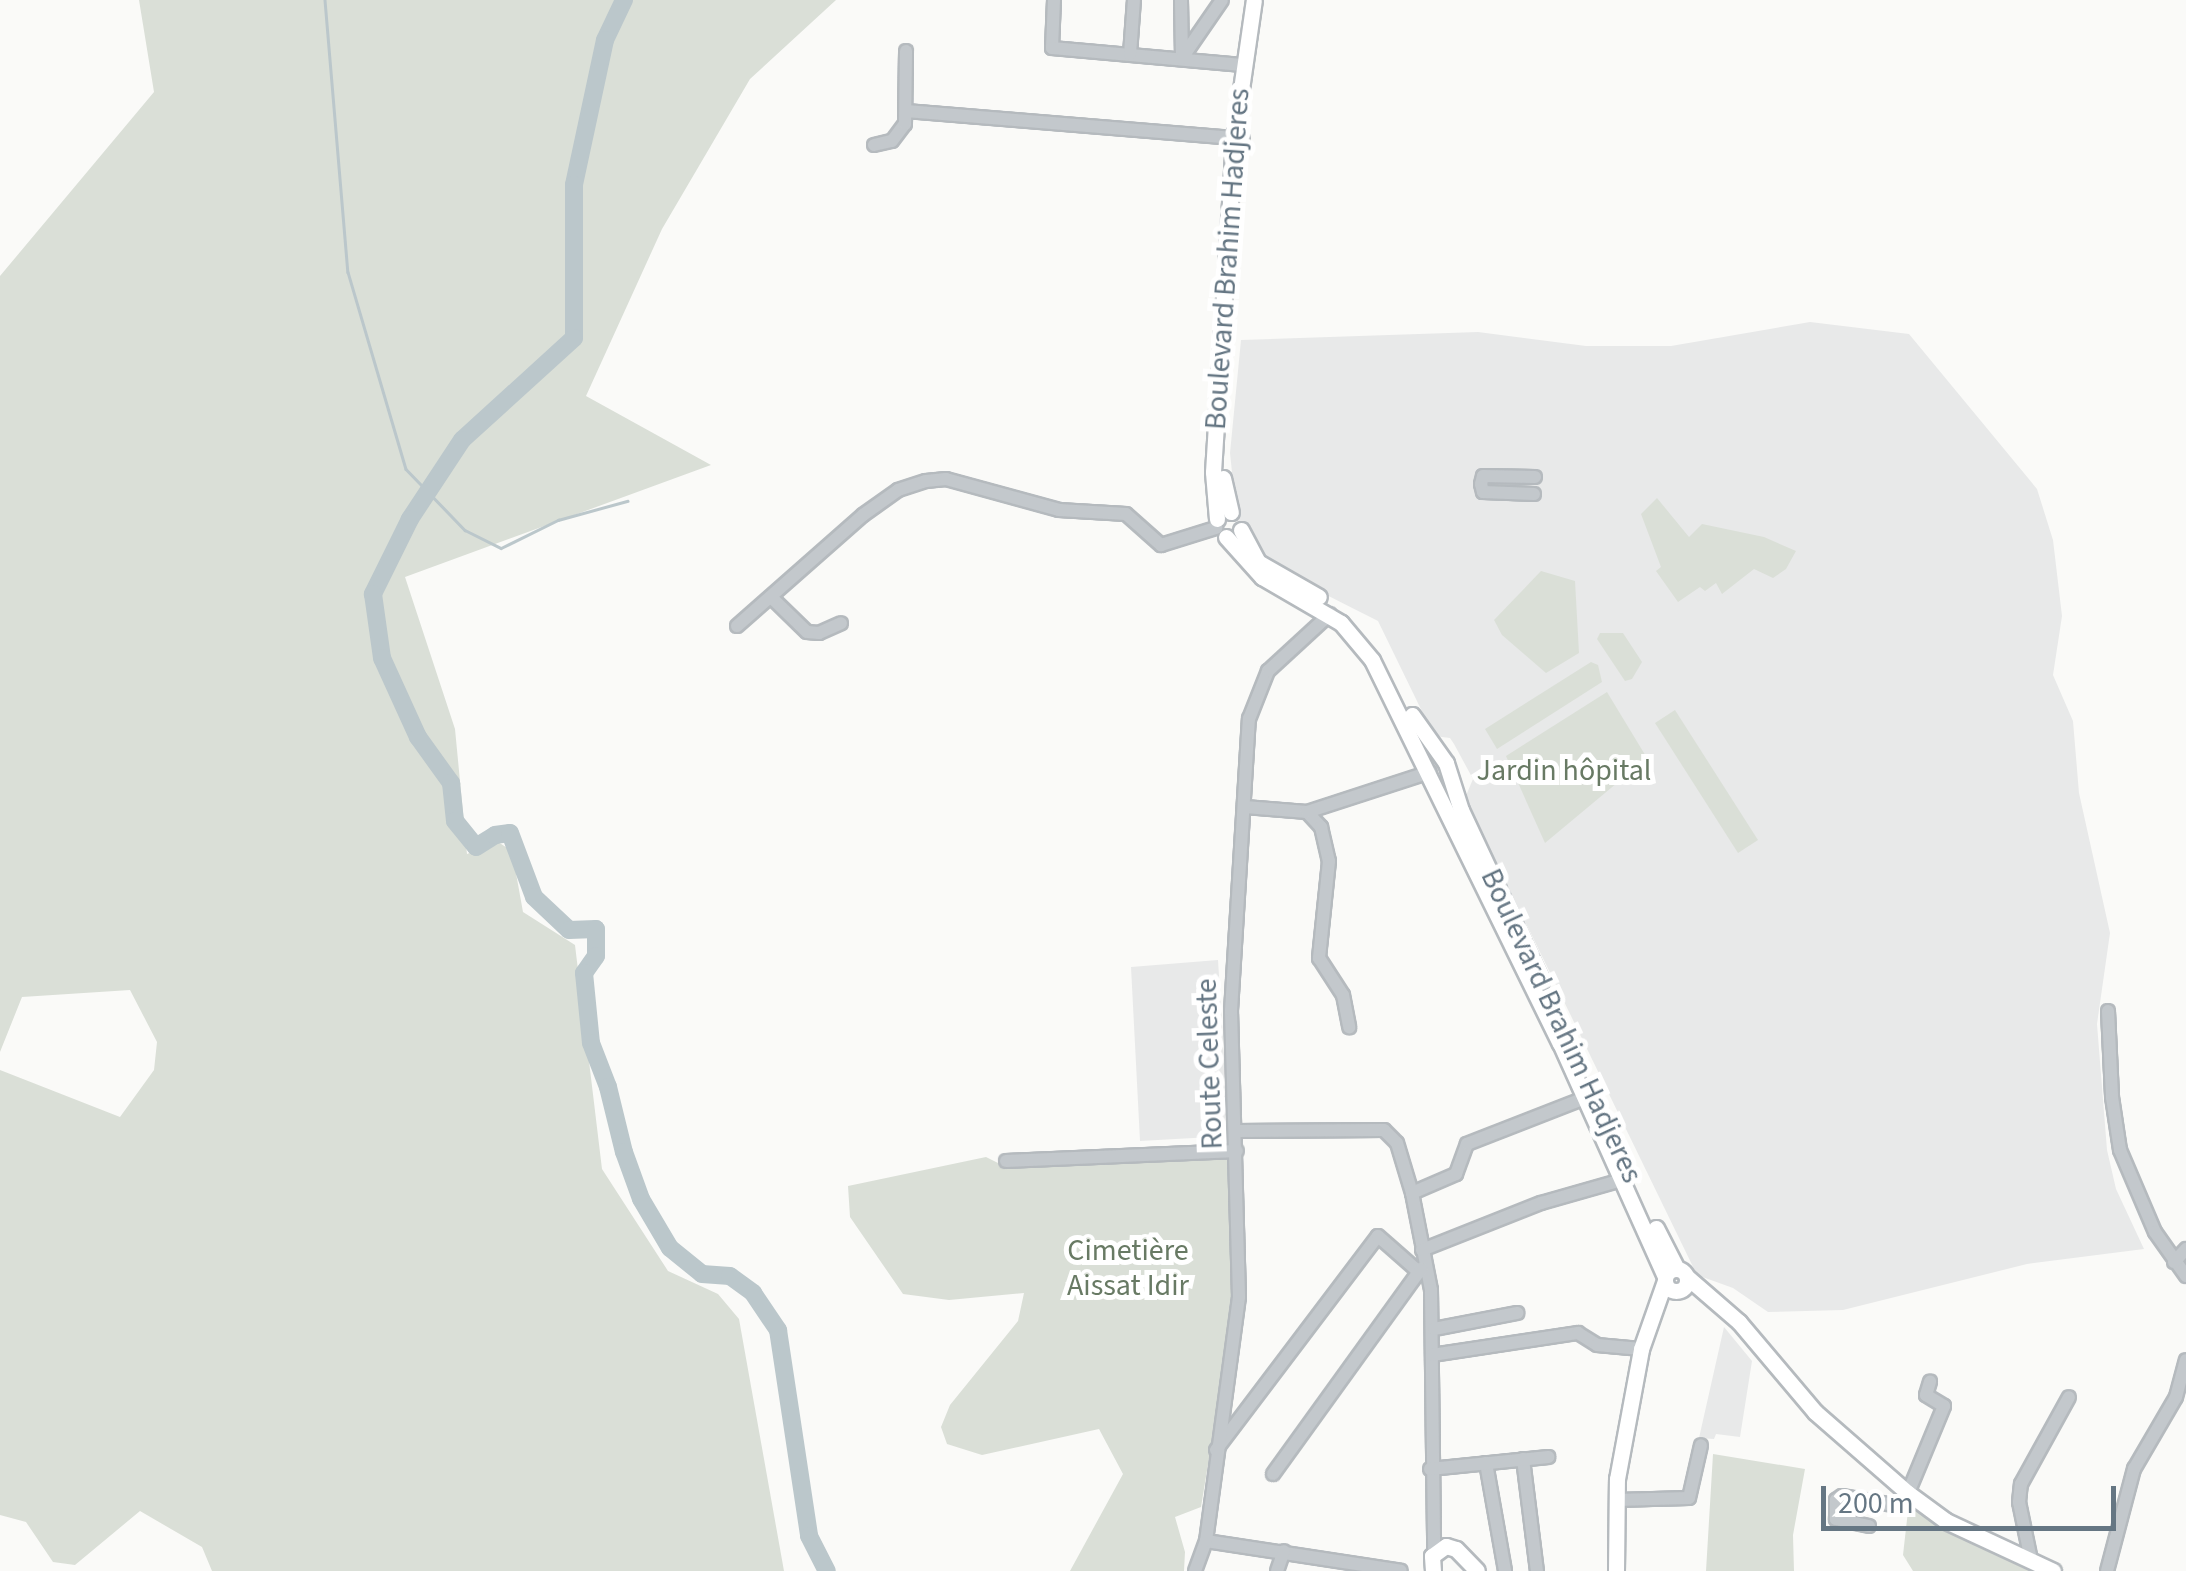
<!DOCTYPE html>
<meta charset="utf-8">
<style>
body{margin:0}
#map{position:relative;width:2186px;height:1571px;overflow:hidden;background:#fafaf8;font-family:"Source Sans 3",sans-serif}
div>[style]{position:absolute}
.built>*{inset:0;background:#e8e9e9}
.green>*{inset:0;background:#dadfd7}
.stream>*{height:2.5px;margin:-1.25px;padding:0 1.25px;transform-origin:1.25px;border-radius:1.25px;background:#bbc7cb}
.river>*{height:18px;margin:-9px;padding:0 9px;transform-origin:9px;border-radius:9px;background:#bbc7cb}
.roads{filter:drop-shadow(2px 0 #b5babe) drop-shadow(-2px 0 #b5babe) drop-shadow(0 2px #b5babe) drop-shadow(0 -2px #b5babe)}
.minor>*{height:12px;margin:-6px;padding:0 6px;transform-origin:6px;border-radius:6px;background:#c3c8cc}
.major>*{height:15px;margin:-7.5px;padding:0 7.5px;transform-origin:7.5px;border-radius:7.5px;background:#fff}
.major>.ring{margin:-7.5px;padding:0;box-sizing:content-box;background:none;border:15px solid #fff;border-radius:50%}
span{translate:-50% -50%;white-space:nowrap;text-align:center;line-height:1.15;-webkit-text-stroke:10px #fff;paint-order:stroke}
.street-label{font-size:30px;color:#657683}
.park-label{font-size:30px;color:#687a64}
.scale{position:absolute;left:1821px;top:1486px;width:295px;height:45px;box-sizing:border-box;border:5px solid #657683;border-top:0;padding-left:12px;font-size:30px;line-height:35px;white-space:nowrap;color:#657683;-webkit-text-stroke:8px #fff;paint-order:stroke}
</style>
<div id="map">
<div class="built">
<i style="clip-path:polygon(1810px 322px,1909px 334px,2037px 489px,2053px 540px,2062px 616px,2053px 675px,2073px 721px,2079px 793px,2110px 933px,2097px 1024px,2107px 1150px,2116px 1189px,2144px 1249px,2027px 1264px,1843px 1310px,1768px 1312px,1733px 1288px,1697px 1275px,1465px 798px,1473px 779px,1454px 744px,1450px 738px,1434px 736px,1378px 621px,1285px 574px,1260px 554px,1237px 520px,1230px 453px,1241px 340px,1478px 332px,1586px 346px,1671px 346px)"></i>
<i style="clip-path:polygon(1218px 960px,1229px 1136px,1140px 1141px,1131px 967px)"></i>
<i style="clip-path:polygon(1724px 1327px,1752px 1361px,1740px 1437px,1716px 1434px,1714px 1439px,1699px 1438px)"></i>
</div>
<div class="green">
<i style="clip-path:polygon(139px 0,836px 0,750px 79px,662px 229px,586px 396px,711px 465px,405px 577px,455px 729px,467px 854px,498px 842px,512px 851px,523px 912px,575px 945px,602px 1169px,668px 1271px,718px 1294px,739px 1319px,784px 1571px,212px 1571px,202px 1547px,140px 1511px,75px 1565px,53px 1562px,26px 1522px,0 1515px,0 1070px,120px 1117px,154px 1070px,157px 1042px,130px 990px,22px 997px,0 1052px,0 276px,154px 92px)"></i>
<i style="clip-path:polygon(1657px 498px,1689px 537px,1702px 524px,1764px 537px,1796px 551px,1786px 569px,1773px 578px,1754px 569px,1722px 594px,1716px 583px,1705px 591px,1700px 587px,1678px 602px,1656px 571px,1661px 567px,1641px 514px)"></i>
<i style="clip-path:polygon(1541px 571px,1575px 581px,1579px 653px,1546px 673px,1502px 635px,1494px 620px)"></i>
<i style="clip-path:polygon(1600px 633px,1623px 633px,1642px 662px,1632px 679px,1625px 681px,1597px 639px)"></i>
<i style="clip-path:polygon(1591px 662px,1598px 665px,1602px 682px,1497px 749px,1485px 729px)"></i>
<i style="clip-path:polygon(1607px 692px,1647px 758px,1545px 843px,1506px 756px)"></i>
<i style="clip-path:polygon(1675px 710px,1758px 840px,1738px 853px,1655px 723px)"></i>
<i style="clip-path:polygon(1233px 1156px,1236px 1294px,1201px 1507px,1175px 1517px,1185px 1552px,1184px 1571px,1070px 1571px,1123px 1474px,1099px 1429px,982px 1455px,947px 1444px,941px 1427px,950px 1405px,1018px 1321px,1024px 1293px,949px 1300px,903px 1294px,850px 1217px,848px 1186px,986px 1157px,1008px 1168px)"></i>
<i style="clip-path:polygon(1713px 1454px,1805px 1469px,1793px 1535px,1794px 1571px,1706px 1571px)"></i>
<i style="clip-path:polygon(1909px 1502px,2041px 1571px,1913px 1571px,1903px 1555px)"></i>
</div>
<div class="stream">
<i style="left:325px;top:0;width:273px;rotate:85.2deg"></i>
<i style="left:348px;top:272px;width:205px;rotate:73.6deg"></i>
<i style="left:406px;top:469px;width:85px;rotate:46deg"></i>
<i style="left:465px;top:530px;width:40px;rotate:26.6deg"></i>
<i style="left:501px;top:548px;width:64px;rotate:-26.2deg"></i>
<i style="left:558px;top:520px;width:72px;rotate:-15.4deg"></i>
</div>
<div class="river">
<i style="left:624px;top:0;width:44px;rotate:115.4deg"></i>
<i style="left:605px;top:40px;width:148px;rotate:102.1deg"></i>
<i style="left:574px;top:185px;width:153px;rotate:90deg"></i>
<i style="left:574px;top:338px;width:151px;rotate:137.7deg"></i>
<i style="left:462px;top:440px;width:95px;rotate:123.4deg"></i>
<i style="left:410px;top:519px;width:84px;rotate:116.3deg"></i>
<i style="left:373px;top:594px;width:65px;rotate:82deg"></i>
<i style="left:382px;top:658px;width:87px;rotate:65.5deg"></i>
<i style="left:418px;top:737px;width:57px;rotate:54.3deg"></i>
<i style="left:451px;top:783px;width:38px;rotate:84deg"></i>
<i style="left:455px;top:821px;width:33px;rotate:51deg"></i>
<i style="left:476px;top:847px;width:22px;rotate:-32deg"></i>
<i style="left:495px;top:835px;width:15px;rotate:-8deg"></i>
<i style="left:510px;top:833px;width:68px;rotate:69.4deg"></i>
<i style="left:534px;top:897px;width:48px;rotate:43.3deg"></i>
<i style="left:569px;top:930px;width:27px;rotate:-2deg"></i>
<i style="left:596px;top:929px;width:27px;rotate:90deg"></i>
<i style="left:596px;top:956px;width:21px;rotate:125deg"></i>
<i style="left:584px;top:973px;width:70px;rotate:84.3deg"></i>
<i style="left:591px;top:1043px;width:47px;rotate:68.9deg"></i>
<i style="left:608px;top:1087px;width:67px;rotate:76.2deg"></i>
<i style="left:624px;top:1152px;width:50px;rotate:70.1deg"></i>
<i style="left:641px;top:1199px;width:57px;rotate:59.4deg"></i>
<i style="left:670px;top:1248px;width:41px;rotate:39.1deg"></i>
<i style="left:702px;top:1274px;width:28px;rotate:4deg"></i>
<i style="left:730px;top:1276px;width:29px;rotate:36deg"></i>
<i style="left:753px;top:1293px;width:45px;rotate:56deg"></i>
<i style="left:778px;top:1330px;width:208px;rotate:81.4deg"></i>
<i style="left:809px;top:1536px;width:39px;rotate:63deg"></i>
</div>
<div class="roads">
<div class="minor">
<i style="left:1054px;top:0;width:48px;rotate:92.4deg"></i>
<i style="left:1052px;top:48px;width:191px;rotate:5.1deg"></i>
<i style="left:1181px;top:0;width:55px;rotate:89deg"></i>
<i style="left:1130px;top:54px;width:54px;rotate:-85.8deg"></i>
<i style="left:1182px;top:58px;width:70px;rotate:-55.4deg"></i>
<i style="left:906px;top:111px;width:338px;rotate:4.7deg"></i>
<i style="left:874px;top:145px;width:18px;rotate:-13deg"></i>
<i style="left:892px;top:141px;width:21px;rotate:-53deg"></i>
<i style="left:905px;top:124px;width:73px;rotate:-89.2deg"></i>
<i style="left:1534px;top:494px;width:51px;rotate:-177.8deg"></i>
<i style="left:1483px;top:492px;width:8px;rotate:-104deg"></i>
<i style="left:1481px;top:484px;width:8px;rotate:-76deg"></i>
<i style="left:1483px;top:476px;width:52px;rotate:1.1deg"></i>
<i style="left:771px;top:597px;width:50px;rotate:44.2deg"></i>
<i style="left:807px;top:632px;width:12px;rotate:5deg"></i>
<i style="left:819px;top:633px;width:24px;rotate:-24deg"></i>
<i style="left:737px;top:626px;width:168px;rotate:-41.4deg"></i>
<i style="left:863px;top:515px;width:43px;rotate:-35.5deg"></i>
<i style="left:898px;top:490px;width:29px;rotate:-18deg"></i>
<i style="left:926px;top:481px;width:20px;rotate:-6deg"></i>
<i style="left:946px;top:479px;width:117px;rotate:15.3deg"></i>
<i style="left:1059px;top:510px;width:67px;rotate:3.4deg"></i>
<i style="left:1126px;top:514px;width:47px;rotate:41.5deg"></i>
<i style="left:1161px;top:545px;width:58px;rotate:-17.2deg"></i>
<i style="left:1245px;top:807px;width:62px;rotate:4.6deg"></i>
<i style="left:1307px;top:812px;width:21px;rotate:47deg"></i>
<i style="left:1321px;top:827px;width:35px;rotate:77deg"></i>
<i style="left:1329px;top:861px;width:98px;rotate:95.9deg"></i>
<i style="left:1319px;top:958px;width:44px;rotate:57deg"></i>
<i style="left:1343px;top:995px;width:33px;rotate:79deg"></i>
<i style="left:1307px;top:812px;width:129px;rotate:-18deg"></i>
<i style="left:2108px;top:1011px;width:86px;rotate:87.3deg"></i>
<i style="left:2112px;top:1097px;width:54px;rotate:81.4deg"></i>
<i style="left:2120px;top:1150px;width:89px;rotate:66.9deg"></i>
<i style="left:2155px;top:1232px;width:54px;rotate:54.8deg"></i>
<i style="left:1237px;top:1131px;width:147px;rotate:-0.4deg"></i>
<i style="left:1384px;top:1130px;width:18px;rotate:45deg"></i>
<i style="left:1397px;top:1143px;width:52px;rotate:73.3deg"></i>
<i style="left:1412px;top:1193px;width:99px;rotate:78.9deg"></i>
<i style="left:1431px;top:1290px;width:262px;rotate:89.3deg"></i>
<i style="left:1006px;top:1161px;width:231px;rotate:-2.5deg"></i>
<i style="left:1412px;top:1193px;width:48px;rotate:-23.4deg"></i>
<i style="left:1456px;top:1174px;width:32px;rotate:-70deg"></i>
<i style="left:1467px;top:1144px;width:127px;rotate:-21.3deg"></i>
<i style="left:1422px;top:1250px;width:128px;rotate:-21.6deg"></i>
<i style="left:1541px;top:1203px;width:84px;rotate:-15.9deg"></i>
<i style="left:2174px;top:1262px;width:18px;rotate:-47deg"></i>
<i style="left:1434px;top:1329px;width:85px;rotate:-10.9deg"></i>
<i style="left:1432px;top:1355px;width:148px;rotate:-8.6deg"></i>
<i style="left:1578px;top:1333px;width:22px;rotate:32deg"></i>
<i style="left:1597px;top:1345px;width:44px;rotate:5.2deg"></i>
<i style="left:1216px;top:1450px;width:268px;rotate:-52.9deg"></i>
<i style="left:1378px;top:1236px;width:53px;rotate:41.2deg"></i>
<i style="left:1523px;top:1459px;width:113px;rotate:82.9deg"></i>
<i style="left:1486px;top:1463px;width:110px;rotate:80deg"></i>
<i style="left:1430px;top:1469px;width:119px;rotate:-5.8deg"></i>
<i style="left:1273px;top:1474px;width:253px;rotate:-54.2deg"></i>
<i style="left:1616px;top:1500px;width:73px;rotate:-1.6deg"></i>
<i style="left:1689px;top:1498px;width:54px;rotate:-77.2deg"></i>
<i style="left:1869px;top:1526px;width:34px;rotate:-168deg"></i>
<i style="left:1836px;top:1519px;width:19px;rotate:-90deg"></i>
<i style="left:1836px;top:1500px;width:7px;rotate:-34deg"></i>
<i style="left:1842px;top:1496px;width:52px;rotate:10deg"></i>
<i style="left:1893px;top:1505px;width:19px;rotate:-39deg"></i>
<i style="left:1908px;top:1493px;width:94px;rotate:-67.5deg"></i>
<i style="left:1944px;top:1406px;width:21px;rotate:-149deg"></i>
<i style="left:1926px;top:1395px;width:14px;rotate:-73deg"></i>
<i style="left:1206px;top:1541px;width:197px;rotate:8.7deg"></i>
<i style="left:2031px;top:1560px;width:59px;rotate:-101.7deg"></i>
<i style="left:2019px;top:1502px;width:18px;rotate:-84deg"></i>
<i style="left:2021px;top:1484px;width:99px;rotate:-61.1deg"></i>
<i style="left:1195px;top:1571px;width:32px;rotate:-70deg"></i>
<i style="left:1206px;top:1541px;width:246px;rotate:-82.3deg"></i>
<i style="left:1239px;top:1297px;width:286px;rotate:-91.6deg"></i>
<i style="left:1231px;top:1011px;width:293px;rotate:-86.5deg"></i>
<i style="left:1249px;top:719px;width:52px;rotate:-68.4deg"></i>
<i style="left:1268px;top:671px;width:84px;rotate:-42.6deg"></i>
<i style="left:1277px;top:1571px;width:21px;rotate:-71deg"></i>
<i style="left:2107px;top:1571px;width:106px;rotate:-75.2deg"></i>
<i style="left:2134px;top:1469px;width:83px;rotate:-59.7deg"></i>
<i style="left:2176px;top:1397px;width:38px;rotate:-75deg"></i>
</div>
<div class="major">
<i style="left:1223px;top:478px;width:35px;rotate:77deg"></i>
<i style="left:1217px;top:519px;width:47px;rotate:-94.9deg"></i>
<i style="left:1213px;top:472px;width:335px;rotate:-86.4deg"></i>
<i style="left:1234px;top:138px;width:139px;rotate:-81.8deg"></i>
<i style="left:1241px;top:530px;width:36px;rotate:62deg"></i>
<i style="left:1258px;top:562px;width:70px;rotate:29.8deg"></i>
<i style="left:1226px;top:537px;width:54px;rotate:48deg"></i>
<i style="left:1262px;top:577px;width:91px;rotate:30.2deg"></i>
<i style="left:1341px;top:623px;width:48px;rotate:50deg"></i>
<i style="left:1372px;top:660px;width:427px;rotate:63.9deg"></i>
<i style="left:1560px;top:1043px;width:256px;rotate:65.8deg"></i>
<i style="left:1412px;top:715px;width:59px;rotate:54.7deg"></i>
<i style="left:1446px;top:763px;width:49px;rotate:72.3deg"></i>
<i style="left:1461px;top:810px;width:189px;rotate:64.9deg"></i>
<i style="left:1656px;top:1228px;width:46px;rotate:62.9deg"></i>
<i class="ring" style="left:1665px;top:1269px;width:7px;height:7px"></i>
<i style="left:1687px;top:1277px;width:69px;rotate:40.9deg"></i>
<i style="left:1739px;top:1322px;width:118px;rotate:49.8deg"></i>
<i style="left:1815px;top:1412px;width:123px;rotate:41.1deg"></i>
<i style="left:1908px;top:1493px;width:47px;rotate:36.4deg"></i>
<i style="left:1946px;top:1521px;width:118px;rotate:25deg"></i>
<i style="left:1433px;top:1571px;width:15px;rotate:-94deg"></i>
<i style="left:1432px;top:1556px;width:17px;rotate:-36deg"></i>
<i style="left:1446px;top:1546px;width:10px;rotate:17deg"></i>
<i style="left:1456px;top:1549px;width:30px;rotate:46deg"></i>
<i style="left:1616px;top:1571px;width:92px;rotate:-89.4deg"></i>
<i style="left:1617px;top:1479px;width:132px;rotate:-79.5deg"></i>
<i style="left:1641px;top:1349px;width:72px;rotate:-70.6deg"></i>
</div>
</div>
<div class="street-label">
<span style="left:1228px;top:259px;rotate:-86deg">Boulevard Brahim Hadjeres</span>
<span style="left:1561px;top:1026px;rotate:65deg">Boulevard Brahim Hadjeres</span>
<span style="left:1210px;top:1064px;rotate:-92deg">Route Celeste</span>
</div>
<div class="park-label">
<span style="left:1564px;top:771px">Jardin hôpital</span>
<span style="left:1128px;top:1268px">Cimetière<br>Aissat Idir</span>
</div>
<div class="scale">200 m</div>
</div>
